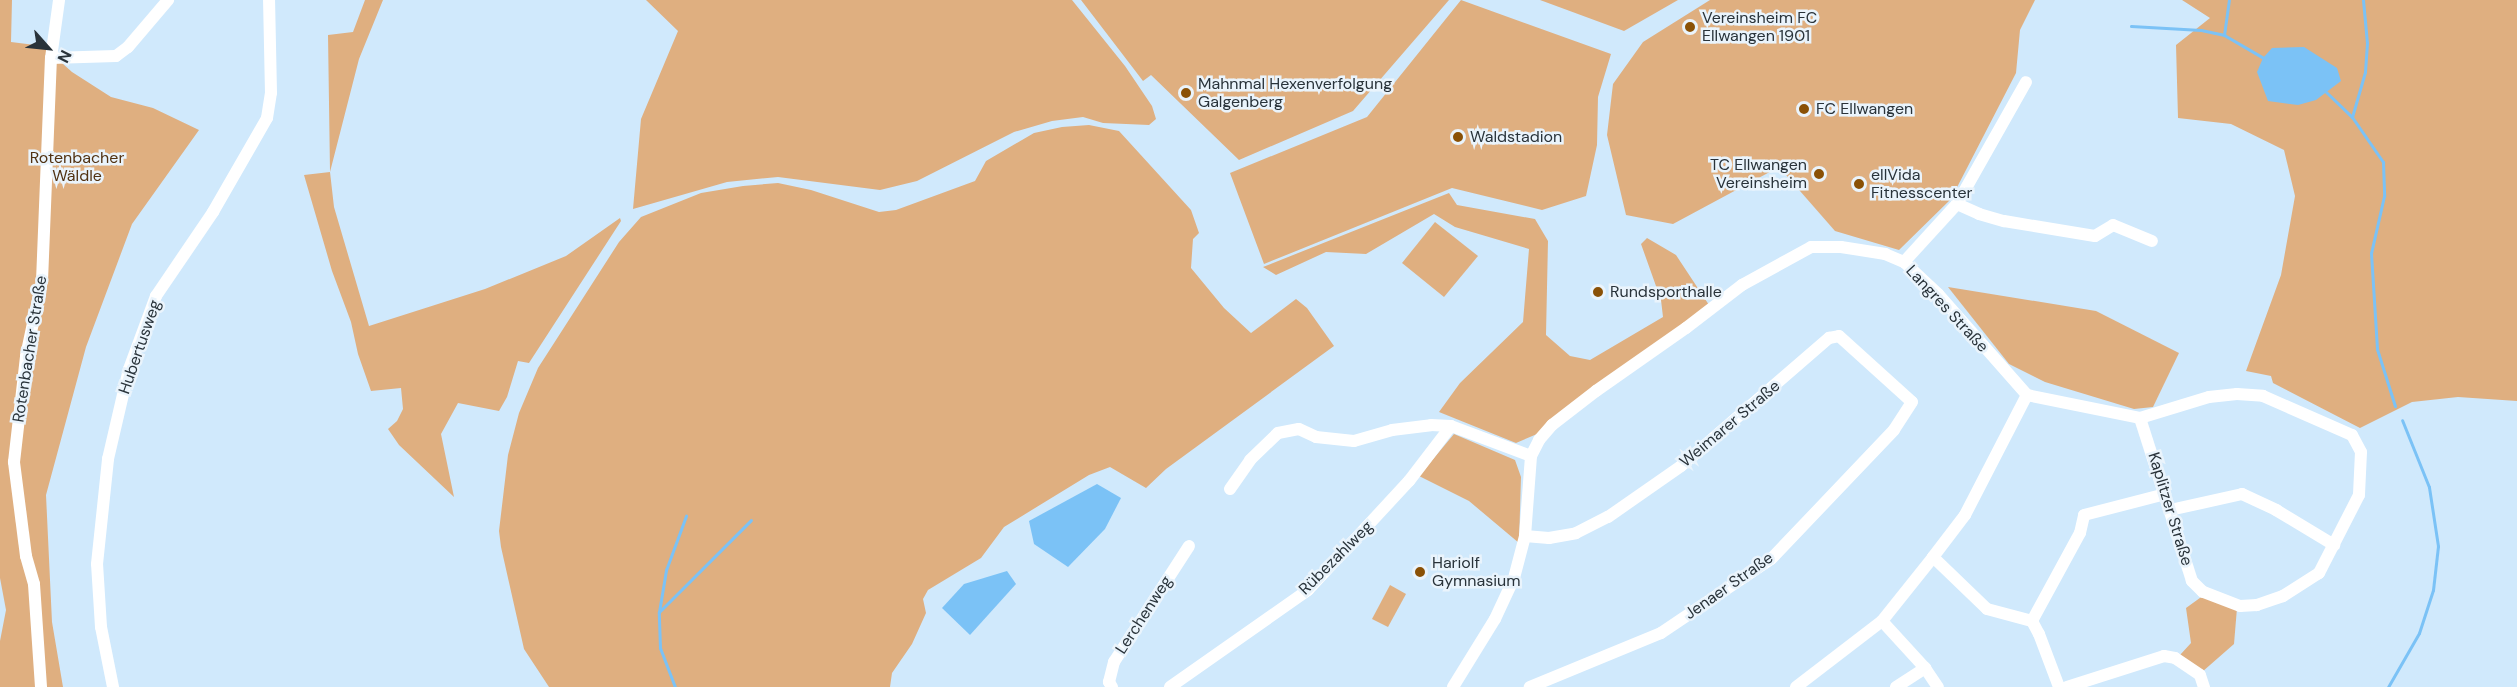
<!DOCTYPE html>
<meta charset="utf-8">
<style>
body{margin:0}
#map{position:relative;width:2517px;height:687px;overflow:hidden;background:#d0e9fc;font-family:"DM Sans",sans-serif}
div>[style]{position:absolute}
.green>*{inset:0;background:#dfaf80}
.water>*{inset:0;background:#7bc2f6}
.stream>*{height:3px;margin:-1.5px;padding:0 1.5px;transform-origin:1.5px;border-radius:1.5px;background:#7bc2f6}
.minor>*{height:12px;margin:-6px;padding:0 6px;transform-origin:6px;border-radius:6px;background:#fff}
.dots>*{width:16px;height:16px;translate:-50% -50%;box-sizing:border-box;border:3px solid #eaf4fc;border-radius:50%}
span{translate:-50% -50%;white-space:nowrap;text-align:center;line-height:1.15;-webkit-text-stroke:5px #eaf4fc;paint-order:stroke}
.poi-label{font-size:16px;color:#29333a}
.left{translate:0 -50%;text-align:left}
.right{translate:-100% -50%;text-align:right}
.park-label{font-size:16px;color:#513212}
.street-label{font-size:16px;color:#29333a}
.north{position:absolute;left:18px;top:18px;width:60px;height:60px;-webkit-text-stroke:4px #eaf4fc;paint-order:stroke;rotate:117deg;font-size:16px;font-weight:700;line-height:24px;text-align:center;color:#29333a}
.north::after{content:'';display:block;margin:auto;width:21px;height:27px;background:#29333a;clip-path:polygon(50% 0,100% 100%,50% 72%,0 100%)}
</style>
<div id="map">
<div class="green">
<i style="clip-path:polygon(0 0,12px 0,11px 42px,43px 46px,72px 72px,111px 97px,153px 108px,199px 130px,132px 224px,86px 347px,46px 495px,52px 622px,63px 687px,0 687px,0 641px,6px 610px,0 578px)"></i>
<i style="clip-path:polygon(365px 0,383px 0,359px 59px,330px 172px,334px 207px,369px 326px,485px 289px,566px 256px,620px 218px,621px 221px,529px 363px,518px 361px,507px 397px,499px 411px,458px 403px,441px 434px,454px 497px,399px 445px,388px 429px,397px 421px,403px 409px,401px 388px,371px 391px,358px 354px,351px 322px,332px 271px,304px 175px,330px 172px,328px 35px,353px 32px)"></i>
<i style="clip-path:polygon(646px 0,1072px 0,1125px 66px,1152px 106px,1156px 119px,1149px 125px,1103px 123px,1083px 117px,1052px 121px,1014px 132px,917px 181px,880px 190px,778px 177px,727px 182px,633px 209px,641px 119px,678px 31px)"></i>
<i style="clip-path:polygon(1081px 0,1449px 0,1353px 111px,1239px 160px,1151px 75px,1143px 81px)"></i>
<i style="clip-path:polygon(1461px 0,1611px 54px,1598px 97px,1597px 145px,1586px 196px,1542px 210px,1452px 188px,1264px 264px,1230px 173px,1367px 117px)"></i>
<i style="clip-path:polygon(1540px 0,1678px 0,1624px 31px)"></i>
<i style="clip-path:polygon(1710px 0,2035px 0,2020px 30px,2016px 73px,1951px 199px,1899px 250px,1835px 231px,1779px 167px,1673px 224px,1626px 215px,1607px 135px,1613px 84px,1643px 42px)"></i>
<i style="clip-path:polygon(2182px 0,2517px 0,2517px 401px,2458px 397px,2412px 402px,2360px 428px,2273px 383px,2271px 376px,2246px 371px,2281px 275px,2295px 196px,2284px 150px,2231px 124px,2178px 118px,2176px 45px,2210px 18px)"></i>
<i style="clip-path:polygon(1089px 125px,1119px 131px,1191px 210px,1199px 233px,1193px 239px,1191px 268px,1224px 308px,1251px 333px,1296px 299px,1307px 308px,1334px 346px,1166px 469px,1146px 488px,1110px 467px,1089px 475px,1004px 527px,981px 558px,928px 590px,923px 599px,926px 613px,912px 644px,892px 673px,890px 687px,549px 687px,524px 649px,501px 547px,499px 531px,508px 455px,519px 413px,538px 368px,619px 242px,641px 217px,701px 193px,743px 186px,778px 183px,811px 190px,879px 212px,896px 210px,975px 181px,986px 161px,1034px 133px,1062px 127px)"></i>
<i style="clip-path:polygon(1449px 193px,1457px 205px,1535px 219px,1548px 241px,1546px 335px,1570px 356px,1590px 360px,1663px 317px,1661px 300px,1641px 244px,1647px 238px,1676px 255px,1709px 305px,1537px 434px,1516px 443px,1439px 412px,1460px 383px,1523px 322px,1529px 249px,1455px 227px,1434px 214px,1366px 254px,1326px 252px,1276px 275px,1263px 267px)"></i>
<i style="clip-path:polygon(1435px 222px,1478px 256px,1444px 297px,1402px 263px)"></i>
<i style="clip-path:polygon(1948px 287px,2096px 311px,2179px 353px,2153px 407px,2134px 409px,2045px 382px,2009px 364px)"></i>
<i style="clip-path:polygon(1454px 434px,1515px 460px,1521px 477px,1519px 543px,1469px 501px,1419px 476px)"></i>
<i style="clip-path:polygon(1390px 585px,1406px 594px,1388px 627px,1372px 619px)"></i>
<i style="clip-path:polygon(2204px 595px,2237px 608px,2234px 644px,2202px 672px,2180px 655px,2191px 643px,2186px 608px)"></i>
</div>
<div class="water">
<i style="clip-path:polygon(2304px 47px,2337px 68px,2341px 81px,2316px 100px,2298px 105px,2268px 101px,2257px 72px,2263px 58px,2272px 48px)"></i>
<i style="clip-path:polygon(1097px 484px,1121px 498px,1105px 529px,1068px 567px,1034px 544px,1029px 521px)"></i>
<i style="clip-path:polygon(1007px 571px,1016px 584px,970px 635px,942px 608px,964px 584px)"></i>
</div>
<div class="stream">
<i style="left:2363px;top:0;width:43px;rotate:84.7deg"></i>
<i style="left:2367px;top:43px;width:29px;rotate:94deg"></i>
<i style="left:2365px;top:72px;width:47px;rotate:106.1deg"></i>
<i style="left:2352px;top:117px;width:55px;rotate:55.4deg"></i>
<i style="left:2383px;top:162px;width:34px;rotate:88deg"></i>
<i style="left:2384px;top:196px;width:58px;rotate:102.8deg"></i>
<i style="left:2371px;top:253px;width:96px;rotate:86.4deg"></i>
<i style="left:2377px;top:349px;width:60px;rotate:72.5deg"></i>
<i style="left:2131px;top:26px;width:70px;rotate:3.3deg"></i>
<i style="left:2201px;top:30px;width:24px;rotate:12deg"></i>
<i style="left:2224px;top:35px;width:50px;rotate:30.2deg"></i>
<i style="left:2224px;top:35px;width:35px;rotate:-82deg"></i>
<i style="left:2325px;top:91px;width:37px;rotate:44deg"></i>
<i style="left:659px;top:612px;width:130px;rotate:-45deg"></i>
<i style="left:675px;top:687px;width:42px;rotate:-111deg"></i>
<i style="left:660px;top:648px;width:36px;rotate:-92deg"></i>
<i style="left:659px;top:612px;width:43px;rotate:-80.5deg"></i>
<i style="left:666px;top:570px;width:58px;rotate:-69.7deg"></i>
<i style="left:2388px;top:687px;width:62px;rotate:-60.1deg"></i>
<i style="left:2419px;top:633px;width:45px;rotate:-72deg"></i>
<i style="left:2433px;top:590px;width:44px;rotate:-83.5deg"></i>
<i style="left:2438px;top:546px;width:60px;rotate:-98.7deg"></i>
<i style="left:2429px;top:487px;width:72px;rotate:-111.9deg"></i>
</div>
<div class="minor">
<i style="left:51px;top:58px;width:65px;rotate:-1.8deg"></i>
<i style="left:116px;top:56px;width:15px;rotate:-37deg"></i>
<i style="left:128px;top:47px;width:62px;rotate:-49.6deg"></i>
<i style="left:1957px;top:204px;width:24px;rotate:24deg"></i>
<i style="left:1979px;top:214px;width:26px;rotate:16deg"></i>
<i style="left:2004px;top:221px;width:92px;rotate:9.4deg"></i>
<i style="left:2095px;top:236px;width:21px;rotate:-31deg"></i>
<i style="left:2113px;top:225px;width:42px;rotate:22.3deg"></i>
<i style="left:1904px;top:262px;width:79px;rotate:-47.6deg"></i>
<i style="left:1957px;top:204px;width:140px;rotate:-60.5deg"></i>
<i style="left:1230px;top:489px;width:35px;rotate:-55deg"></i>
<i style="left:1250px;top:460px;width:39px;rotate:-44deg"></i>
<i style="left:1278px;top:433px;width:21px;rotate:-11deg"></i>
<i style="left:1299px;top:429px;width:19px;rotate:25deg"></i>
<i style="left:1316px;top:437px;width:38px;rotate:6deg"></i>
<i style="left:1354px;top:441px;width:40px;rotate:-16deg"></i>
<i style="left:1392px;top:430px;width:39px;rotate:-7deg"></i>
<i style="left:1431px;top:425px;width:20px;rotate:3deg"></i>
<i style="left:1451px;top:426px;width:85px;rotate:20.6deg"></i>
<i style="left:2170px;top:510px;width:74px;rotate:-12.5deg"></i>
<i style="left:2242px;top:494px;width:38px;rotate:25deg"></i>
<i style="left:2276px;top:510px;width:68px;rotate:31.1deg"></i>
<i style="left:1525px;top:536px;width:24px;rotate:5deg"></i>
<i style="left:1549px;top:538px;width:27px;rotate:-10deg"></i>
<i style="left:1576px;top:533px;width:36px;rotate:-27deg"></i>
<i style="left:1608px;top:517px;width:89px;rotate:-34.9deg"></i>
<i style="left:1681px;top:466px;width:196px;rotate:-40.9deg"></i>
<i style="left:1829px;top:338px;width:10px;rotate:-11deg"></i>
<i style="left:1839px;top:336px;width:98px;rotate:42.1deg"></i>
<i style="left:1912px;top:402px;width:33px;rotate:123deg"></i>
<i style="left:1894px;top:430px;width:178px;rotate:133.6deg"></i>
<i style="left:1771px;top:559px;width:133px;rotate:146.1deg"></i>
<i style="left:1661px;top:633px;width:142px;rotate:157.6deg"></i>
<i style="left:1933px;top:557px;width:75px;rotate:43.9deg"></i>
<i style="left:1987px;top:609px;width:47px;rotate:14.9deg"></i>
<i style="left:2032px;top:621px;width:100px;rotate:-61.4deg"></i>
<i style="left:2080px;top:533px;width:18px;rotate:-77deg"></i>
<i style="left:2084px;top:515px;width:84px;rotate:-14.5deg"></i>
<i style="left:1882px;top:621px;width:64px;rotate:47.5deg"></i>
<i style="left:1925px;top:668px;width:23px;rotate:56deg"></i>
<i style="left:2032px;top:621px;width:15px;rotate:62deg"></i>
<i style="left:2039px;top:634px;width:57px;rotate:69.3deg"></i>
<i style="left:41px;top:687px;width:103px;rotate:-93.9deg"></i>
<i style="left:34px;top:584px;width:29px;rotate:-106deg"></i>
<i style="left:26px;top:556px;width:95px;rotate:-97.3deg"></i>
<i style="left:14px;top:462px;width:107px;rotate:-83.5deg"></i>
<i style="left:26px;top:356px;width:77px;rotate:-78deg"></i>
<i style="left:42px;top:281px;width:223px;rotate:-87.7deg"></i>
<i style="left:51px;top:58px;width:59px;rotate:-82.1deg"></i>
<i style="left:113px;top:687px;width:61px;rotate:-101.3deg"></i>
<i style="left:101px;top:627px;width:63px;rotate:-93.6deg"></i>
<i style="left:97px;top:564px;width:106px;rotate:-84deg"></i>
<i style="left:108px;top:459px;width:92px;rotate:-76.9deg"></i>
<i style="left:129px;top:369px;width:78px;rotate:-69.7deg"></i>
<i style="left:156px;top:296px;width:102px;rotate:-55.8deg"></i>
<i style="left:213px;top:212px;width:108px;rotate:-60.1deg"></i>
<i style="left:267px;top:118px;width:25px;rotate:-81deg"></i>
<i style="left:271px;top:93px;width:93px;rotate:-91.2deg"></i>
<i style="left:1112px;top:687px;width:6px;rotate:-121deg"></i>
<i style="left:1109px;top:682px;width:21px;rotate:-76deg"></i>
<i style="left:1114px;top:662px;width:138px;rotate:-57.1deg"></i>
<i style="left:1170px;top:687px;width:169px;rotate:-35.1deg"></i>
<i style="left:1308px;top:590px;width:149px;rotate:-47.2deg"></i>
<i style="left:1409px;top:481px;width:69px;rotate:-52.6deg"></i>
<i style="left:1453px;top:687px;width:80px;rotate:-58.3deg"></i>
<i style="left:1495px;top:619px;width:45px;rotate:-65.1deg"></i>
<i style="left:1514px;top:578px;width:43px;rotate:-75.3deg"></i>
<i style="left:1525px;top:536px;width:80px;rotate:-85.7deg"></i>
<i style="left:1531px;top:456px;width:18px;rotate:-63deg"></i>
<i style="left:1539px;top:440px;width:20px;rotate:-49deg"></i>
<i style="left:1552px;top:425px;width:56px;rotate:-37.7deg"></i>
<i style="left:1596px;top:391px;width:110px;rotate:-35deg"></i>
<i style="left:1686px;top:328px;width:71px;rotate:-37.5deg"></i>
<i style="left:1742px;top:285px;width:79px;rotate:-28.8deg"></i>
<i style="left:1811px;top:247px;width:30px"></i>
<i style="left:1841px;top:247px;width:45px;rotate:9deg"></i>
<i style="left:1885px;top:254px;width:21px;rotate:23deg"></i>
<i style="left:1904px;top:262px;width:47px;rotate:43.3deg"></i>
<i style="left:1938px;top:294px;width:135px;rotate:48.6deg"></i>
<i style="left:2027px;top:395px;width:115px;rotate:11.5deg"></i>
<i style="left:2140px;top:418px;width:72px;rotate:-16.9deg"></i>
<i style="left:2209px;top:397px;width:28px;rotate:-6deg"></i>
<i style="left:2237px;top:394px;width:26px;rotate:4deg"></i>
<i style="left:2263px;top:396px;width:97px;rotate:23.7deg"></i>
<i style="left:2352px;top:435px;width:19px;rotate:62deg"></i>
<i style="left:2361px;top:452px;width:43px;rotate:92.7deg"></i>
<i style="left:2359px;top:495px;width:88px;rotate:117.1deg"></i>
<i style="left:2319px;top:573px;width:43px;rotate:147.4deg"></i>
<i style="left:2283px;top:596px;width:28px;rotate:161deg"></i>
<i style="left:2257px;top:605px;width:17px;rotate:177deg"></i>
<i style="left:2240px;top:606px;width:40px;rotate:-159deg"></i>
<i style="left:2203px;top:592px;width:16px;rotate:-135deg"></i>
<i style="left:2192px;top:581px;width:171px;rotate:-107.7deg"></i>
<i style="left:1796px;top:687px;width:108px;rotate:-37.5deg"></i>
<i style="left:1882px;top:621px;width:82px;rotate:-51.4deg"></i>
<i style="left:1933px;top:557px;width:53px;rotate:-52.7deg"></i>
<i style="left:1965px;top:515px;width:135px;rotate:-62.7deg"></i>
<i style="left:1896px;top:687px;width:35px;rotate:-33deg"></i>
<i style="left:2067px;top:687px;width:102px;rotate:-17.7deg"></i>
<i style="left:2164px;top:656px;width:11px;rotate:10deg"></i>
<i style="left:2175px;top:658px;width:30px;rotate:34deg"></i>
<i style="left:2200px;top:675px;width:13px;rotate:72deg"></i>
</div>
<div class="dots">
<i style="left:1690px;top:27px;background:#8a5106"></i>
<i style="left:1186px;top:93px;background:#8a5106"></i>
<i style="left:1804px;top:109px;background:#8a5106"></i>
<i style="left:1458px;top:137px;background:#8a5106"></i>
<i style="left:1819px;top:174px;background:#8a5106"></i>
<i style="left:1859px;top:184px;background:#8a5106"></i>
<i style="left:1598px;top:292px;background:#8a5106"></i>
<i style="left:1420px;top:572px;background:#8a5106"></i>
</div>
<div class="poi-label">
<span class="left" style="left:1702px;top:27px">Vereinsheim FC<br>Ellwangen 1901</span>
<span class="left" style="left:1198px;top:93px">Mahnmal Hexenverfolgung<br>Galgenberg</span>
<span class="left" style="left:1816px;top:109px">FC Ellwangen</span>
<span class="left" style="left:1470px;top:137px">Waldstadion</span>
<span class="right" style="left:1807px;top:174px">TC Ellwangen<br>Vereinsheim</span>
<span class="left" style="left:1871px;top:184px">ellVida<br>Fitnesscenter</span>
<span class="left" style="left:1610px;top:292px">Rundsporthalle</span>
<span class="left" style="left:1432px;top:572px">Hariolf<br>Gymnasium</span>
</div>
<div class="park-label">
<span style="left:77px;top:167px">Rotenbacher<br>Wäldle</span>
</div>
<div class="street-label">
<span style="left:1947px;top:309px;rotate:47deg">Langres Straße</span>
<span style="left:140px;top:347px;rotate:-71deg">Hubertusweg</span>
<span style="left:30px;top:349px;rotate:-81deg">Rotenbacher Straße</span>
<span style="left:1730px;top:424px;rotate:-40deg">Weimarer Straße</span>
<span style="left:2170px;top:509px;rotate:73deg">Kaplitzer Straße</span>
<span style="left:1336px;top:558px;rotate:-45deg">Rübezahlweg</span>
<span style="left:1729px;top:586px;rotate:-35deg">Jenaer Straße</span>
<span style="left:1144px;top:615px;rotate:-57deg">Lerchenweg</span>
</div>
<div class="north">N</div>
</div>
